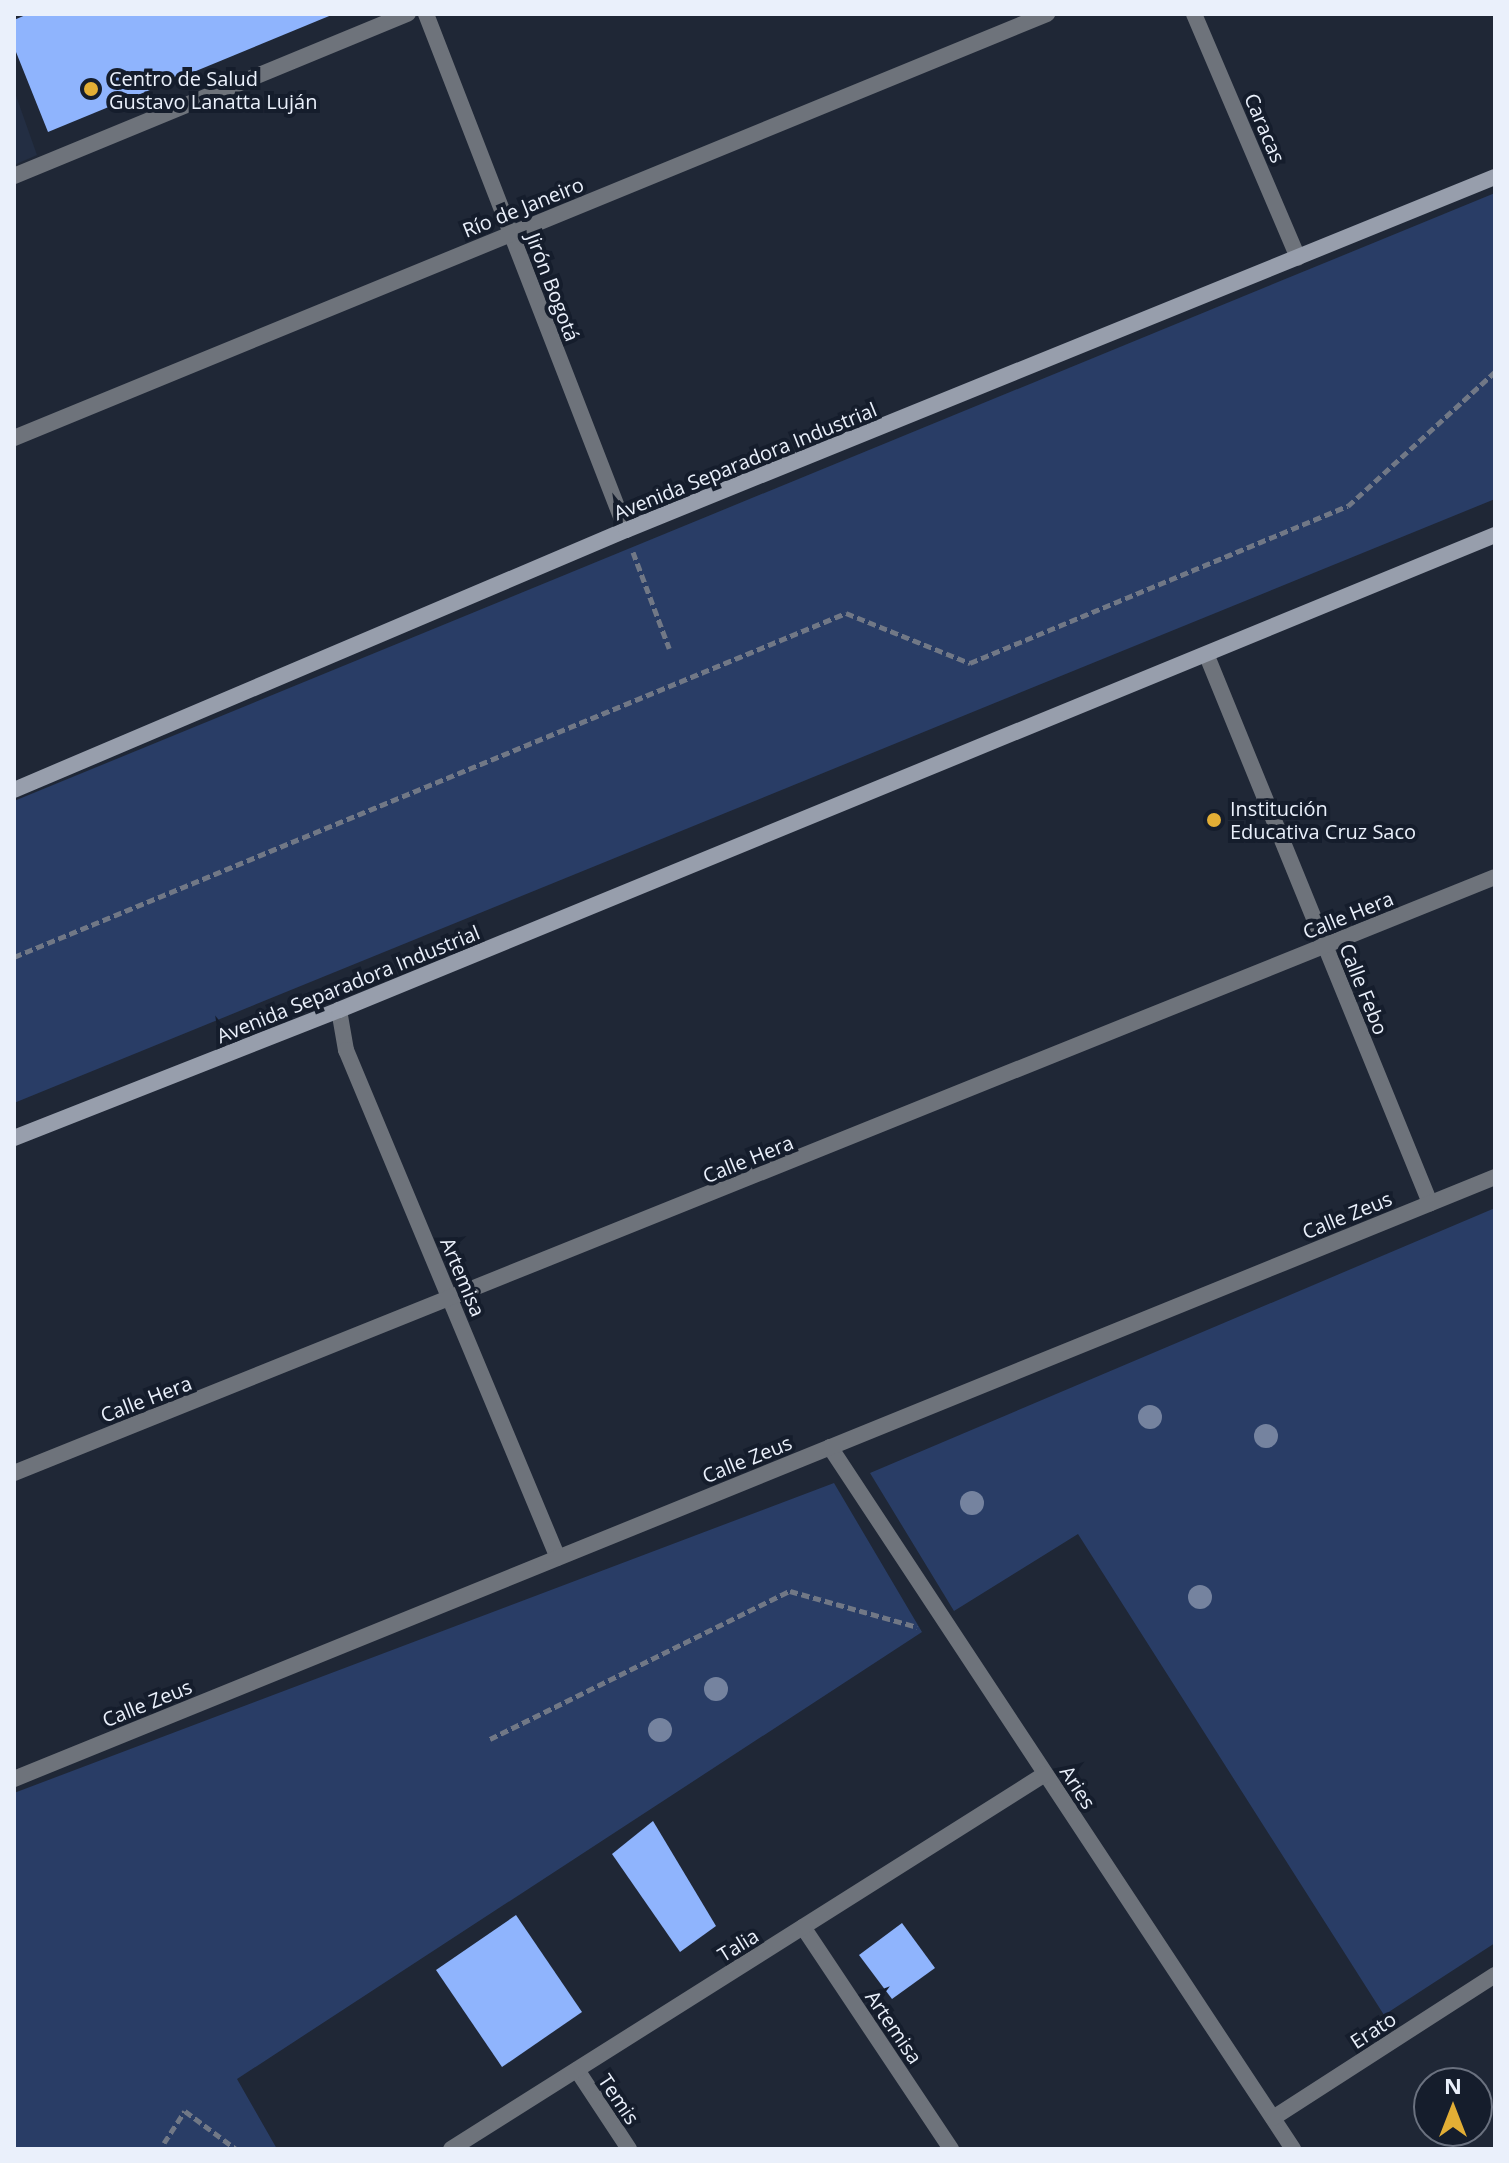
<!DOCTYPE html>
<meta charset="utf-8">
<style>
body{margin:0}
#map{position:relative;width:1509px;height:2163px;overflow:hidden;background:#1f2736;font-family:"Open Sans",sans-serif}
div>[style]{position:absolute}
.built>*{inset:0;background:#232e43}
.green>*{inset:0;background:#293d66}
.building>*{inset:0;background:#8fb4fd}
.path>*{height:5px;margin-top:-2.5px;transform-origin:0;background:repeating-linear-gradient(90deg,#717886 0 8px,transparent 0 12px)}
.street>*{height:16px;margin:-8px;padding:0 8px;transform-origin:8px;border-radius:8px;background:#6e737b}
.secondary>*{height:16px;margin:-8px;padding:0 8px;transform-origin:8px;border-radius:8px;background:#979eac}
.trees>*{width:24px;height:24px;margin:-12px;border-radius:50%;background:#75839f}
.dots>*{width:22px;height:22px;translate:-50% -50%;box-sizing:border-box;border:4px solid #151d2c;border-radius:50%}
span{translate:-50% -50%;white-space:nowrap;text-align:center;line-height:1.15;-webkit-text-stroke:8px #151d2c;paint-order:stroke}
.poi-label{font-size:20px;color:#eaf0fb}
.left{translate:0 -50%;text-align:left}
.street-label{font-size:20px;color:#eaf0fb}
.frame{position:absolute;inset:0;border:16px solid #eaf0fb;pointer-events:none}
.north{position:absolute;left:1413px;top:2067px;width:80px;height:80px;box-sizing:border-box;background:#151d2c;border:2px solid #6a717f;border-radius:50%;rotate:0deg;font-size:22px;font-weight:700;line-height:32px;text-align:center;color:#eaf0fb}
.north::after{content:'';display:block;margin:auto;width:28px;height:36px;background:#e3ae35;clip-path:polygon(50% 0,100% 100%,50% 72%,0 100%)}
</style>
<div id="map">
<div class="built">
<i style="clip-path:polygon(14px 90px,37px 155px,14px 165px)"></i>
</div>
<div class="green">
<i style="clip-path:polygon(1495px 193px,1495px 499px,14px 1103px,14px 801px)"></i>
<i style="clip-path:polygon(1495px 1208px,1495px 1943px,1384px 2015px,1078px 1534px,954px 1611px,870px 1473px)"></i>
<i style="clip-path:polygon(834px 1483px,922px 1632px,237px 2079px,277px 2149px,14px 2149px,14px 1793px)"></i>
</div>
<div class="building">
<i style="clip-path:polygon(28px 14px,334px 14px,48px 132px,14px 47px,14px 20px)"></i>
<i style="clip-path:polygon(653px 1821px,716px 1926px,680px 1952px,612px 1854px)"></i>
<i style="clip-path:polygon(516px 1915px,582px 2012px,502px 2067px,436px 1970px)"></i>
<i style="clip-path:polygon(902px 1923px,935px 1968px,892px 1999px,859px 1955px)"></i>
</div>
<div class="path">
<i style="left:633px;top:552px;width:103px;rotate:69.4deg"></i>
<i style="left:14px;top:957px;width:900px;rotate:-22.46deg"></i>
<i style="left:846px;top:613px;width:134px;rotate:22deg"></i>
<i style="left:970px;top:663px;width:409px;rotate:-22.6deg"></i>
<i style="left:1348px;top:506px;width:199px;rotate:-42.4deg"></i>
<i style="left:490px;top:1739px;width:335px;rotate:-26.3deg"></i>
<i style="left:790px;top:1591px;width:132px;rotate:15.8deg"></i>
<i style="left:164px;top:2143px;width:38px;rotate:-57deg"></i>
<i style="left:185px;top:2111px;width:64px;rotate:36.7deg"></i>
</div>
<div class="street">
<i style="left:426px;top:14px;width:553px;rotate:68.81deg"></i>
<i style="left:1194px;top:14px;width:265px;rotate:66.9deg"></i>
<i style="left:14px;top:176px;width:426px;rotate:-22.4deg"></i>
<i style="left:14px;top:438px;width:1117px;rotate:-22.32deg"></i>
<i style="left:1207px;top:656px;width:591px;rotate:67.82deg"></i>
<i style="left:339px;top:1010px;width:41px;rotate:80.1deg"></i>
<i style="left:346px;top:1050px;width:550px;rotate:67.35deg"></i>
<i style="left:830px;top:1447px;width:841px;rotate:56.59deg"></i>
<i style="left:14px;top:1473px;width:1596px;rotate:-21.92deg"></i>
<i style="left:14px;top:1779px;width:1599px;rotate:-22.12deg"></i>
<i style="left:803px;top:1927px;width:267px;rotate:56.3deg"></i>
<i style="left:577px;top:2070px;width:95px;rotate:56.6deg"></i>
<i style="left:1273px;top:2118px;width:264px;rotate:-32.8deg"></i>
<i style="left:451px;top:2149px;width:702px;rotate:-32.26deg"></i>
</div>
<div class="secondary">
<i style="left:14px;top:790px;width:665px;rotate:-23.02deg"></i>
<i style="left:626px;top:530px;width:938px;rotate:-22.11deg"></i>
<i style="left:14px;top:1138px;width:349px;rotate:-21.5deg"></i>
<i style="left:339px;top:1010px;width:1250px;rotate:-22.34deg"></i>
</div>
<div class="trees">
<i style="left:1150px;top:1417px"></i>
<i style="left:1266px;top:1436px"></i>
<i style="left:972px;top:1503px"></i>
<i style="left:1200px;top:1597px"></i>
<i style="left:716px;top:1689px"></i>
<i style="left:660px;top:1730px"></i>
</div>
<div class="dots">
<i style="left:91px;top:89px;background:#e3ae35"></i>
<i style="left:1214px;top:820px;background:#e3ae35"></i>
</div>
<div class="poi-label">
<span class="left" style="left:109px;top:90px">Centro de Salud<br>Gustavo Lanatta Luján</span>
<span class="left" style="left:1230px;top:820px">Institución<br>Educativa Cruz Saco</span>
</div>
<div class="street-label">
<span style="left:1265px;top:128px;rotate:67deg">Caracas</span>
<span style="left:523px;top:207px;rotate:-22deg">Río de Janeiro</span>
<span style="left:553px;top:287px;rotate:69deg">Jirón Bogotá</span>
<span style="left:745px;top:461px;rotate:-22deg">Avenida Separadora Industrial</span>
<span style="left:1348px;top:915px;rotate:-22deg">Calle Hera</span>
<span style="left:348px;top:984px;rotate:-22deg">Avenida Separadora Industrial</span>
<span style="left:1364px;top:989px;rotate:68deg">Calle Febo</span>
<span style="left:748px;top:1159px;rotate:-22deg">Calle Hera</span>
<span style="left:1347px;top:1215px;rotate:-22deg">Calle Zeus</span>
<span style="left:463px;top:1277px;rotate:67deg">Artemisa</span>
<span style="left:146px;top:1399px;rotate:-21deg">Calle Hera</span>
<span style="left:747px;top:1459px;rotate:-22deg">Calle Zeus</span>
<span style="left:147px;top:1703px;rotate:-22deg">Calle Zeus</span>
<span style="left:1078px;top:1787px;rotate:57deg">Aries</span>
<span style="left:738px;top:1945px;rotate:-32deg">Talia</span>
<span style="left:894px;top:2027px;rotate:56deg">Artemisa</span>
<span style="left:1373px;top:2030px;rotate:-33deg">Erato</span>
<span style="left:619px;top:2099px;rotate:56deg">Temis</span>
</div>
<div class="frame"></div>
<div class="north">N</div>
</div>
